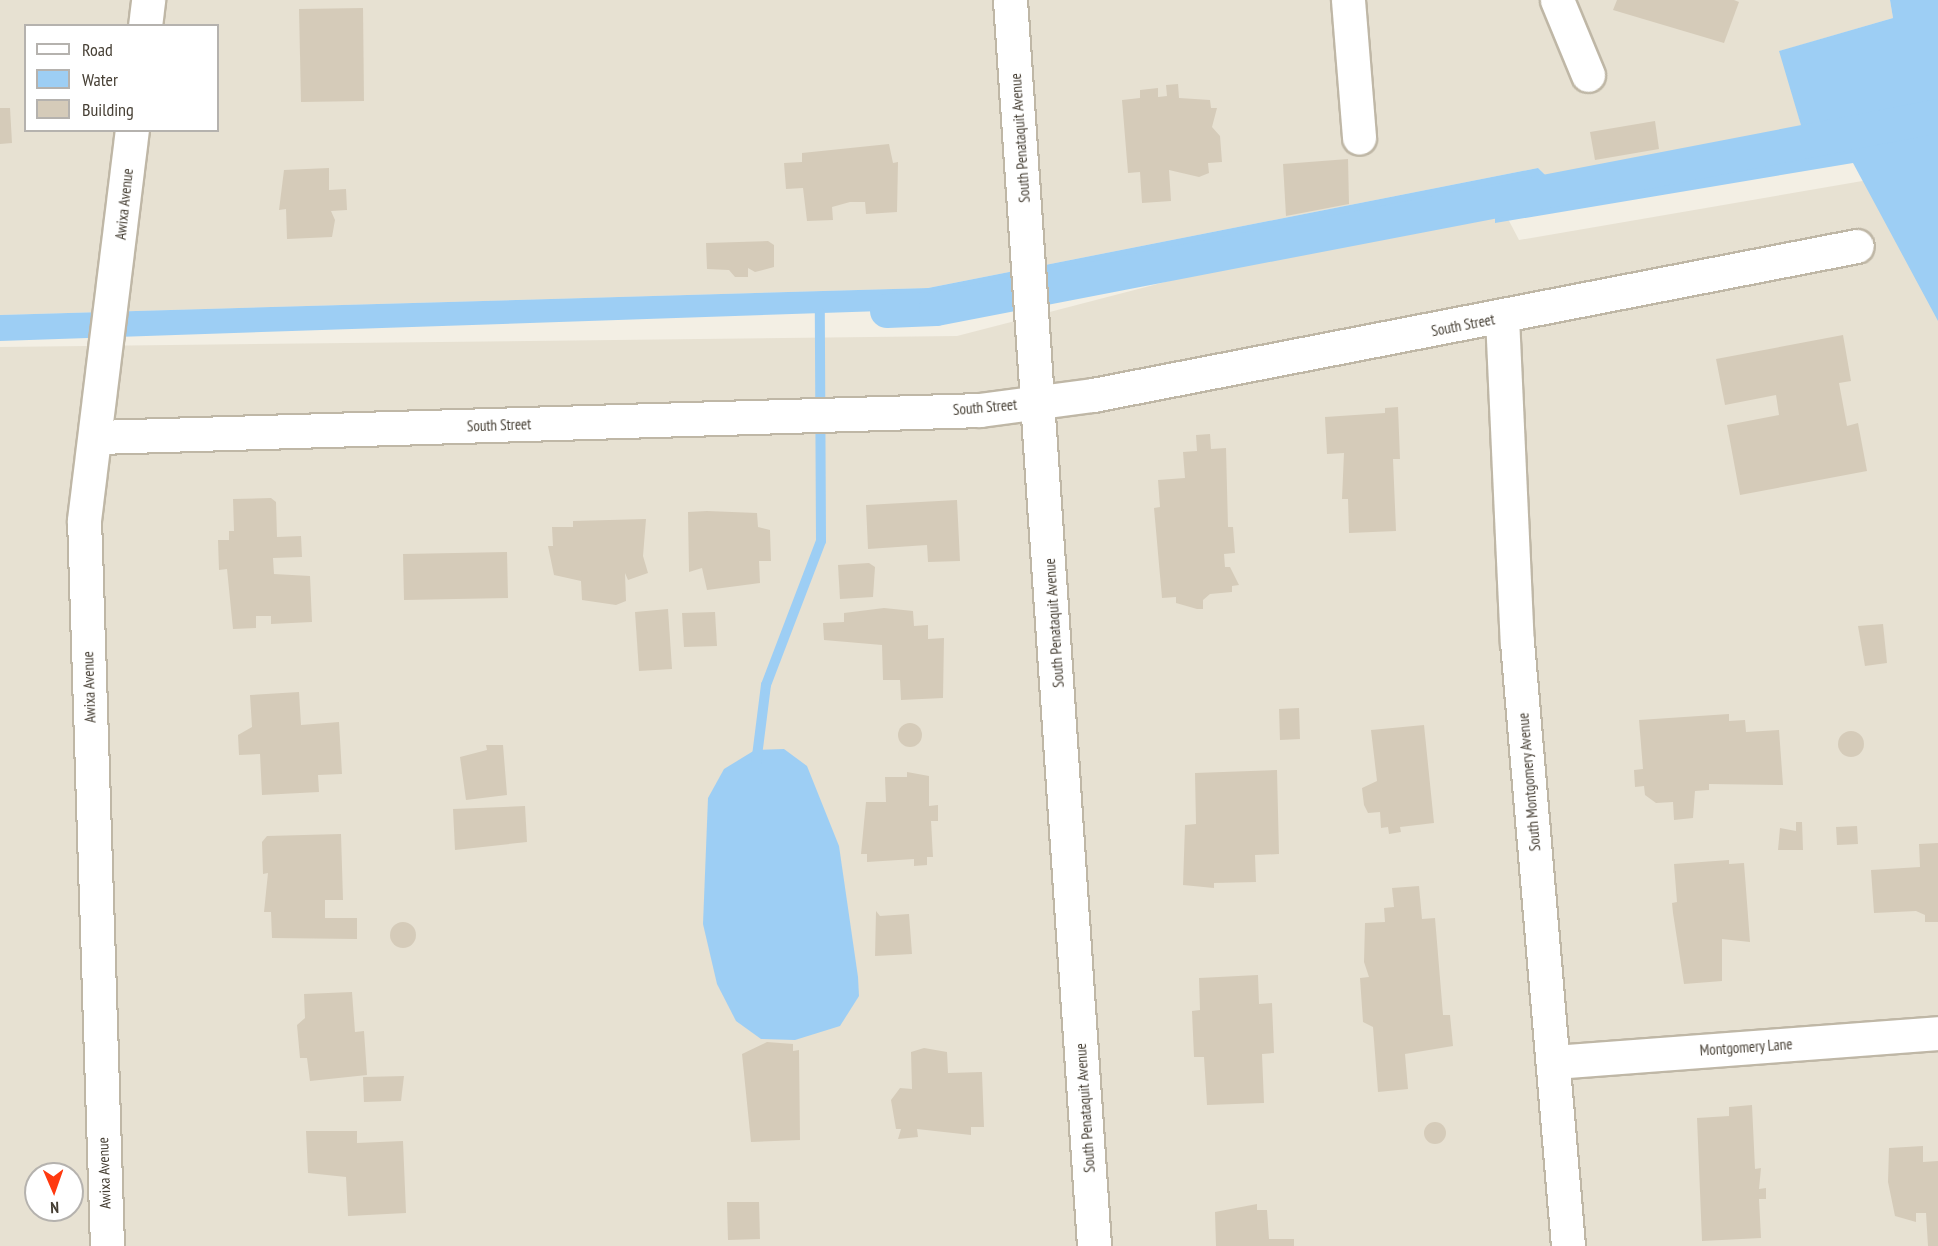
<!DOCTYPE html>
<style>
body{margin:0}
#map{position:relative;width:1938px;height:1246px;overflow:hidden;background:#f3efe4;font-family:"PT Sans Narrow",sans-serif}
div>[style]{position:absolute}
.residential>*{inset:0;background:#e7e1d2}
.water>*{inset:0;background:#9dcef4}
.stream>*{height:10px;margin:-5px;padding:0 5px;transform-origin:5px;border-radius:5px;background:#9dcef4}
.canal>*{height:34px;margin:-17px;padding:0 17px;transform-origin:17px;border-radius:17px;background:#9dcef4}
.building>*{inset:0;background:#d5cbb9}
.round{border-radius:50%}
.roads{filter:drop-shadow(2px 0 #bfb7a6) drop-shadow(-2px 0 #bfb7a6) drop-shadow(0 2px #bfb7a6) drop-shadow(0 -2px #bfb7a6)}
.minor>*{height:33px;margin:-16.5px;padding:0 16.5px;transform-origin:16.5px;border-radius:16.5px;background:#fff}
span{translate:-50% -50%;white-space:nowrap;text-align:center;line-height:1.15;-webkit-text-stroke:4.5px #fff;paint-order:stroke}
.street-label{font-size:15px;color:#463f34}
.legend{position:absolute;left:24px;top:24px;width:195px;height:108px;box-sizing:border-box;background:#fff;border:2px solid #b5b2ae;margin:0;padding:8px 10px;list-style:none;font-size:18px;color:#463f34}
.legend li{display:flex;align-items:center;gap:12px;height:30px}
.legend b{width:30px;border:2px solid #b5b2ae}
.north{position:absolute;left:24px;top:1162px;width:60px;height:60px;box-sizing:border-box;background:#fff;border:2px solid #b5b2ae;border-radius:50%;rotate:178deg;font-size:16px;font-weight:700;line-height:24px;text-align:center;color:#463f34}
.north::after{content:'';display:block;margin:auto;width:21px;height:27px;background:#ff390f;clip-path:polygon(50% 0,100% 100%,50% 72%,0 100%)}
</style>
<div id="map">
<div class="residential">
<i style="clip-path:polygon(evenodd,0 0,1890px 0,1893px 18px,1780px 51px,1808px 149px,1566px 195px,1538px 168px,928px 288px,0 315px,0 0,26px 26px,218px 26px,218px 130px,26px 130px,26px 26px)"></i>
<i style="clip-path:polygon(evenodd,1874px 179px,1938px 310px,1938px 1246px,0 1246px,0 347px,957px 336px,1496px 196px,1519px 240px,1874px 179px,36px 1174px,72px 1174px,72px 1210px,36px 1210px,36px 1174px)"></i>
</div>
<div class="water">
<i style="clip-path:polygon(1890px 0,1938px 0,1938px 321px,1853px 163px,1495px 223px,1495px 196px,942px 309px,0 341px,0 315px,928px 288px,1538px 168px,1566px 195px,1808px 149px,1779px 51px,1893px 18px)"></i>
<i style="clip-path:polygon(784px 749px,807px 766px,839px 846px,858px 977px,859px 996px,840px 1026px,795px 1040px,761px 1039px,736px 1021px,717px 984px,703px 924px,708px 798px,724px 769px,755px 750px)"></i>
</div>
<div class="stream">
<i style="left:756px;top:764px;width:80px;rotate:-82.8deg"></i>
<i style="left:766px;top:685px;width:154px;rotate:-69.1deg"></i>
<i style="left:821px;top:541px;width:228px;rotate:-90.3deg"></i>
</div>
<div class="canal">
<i style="left:887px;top:311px;width:49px;rotate:-2.3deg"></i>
<i style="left:936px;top:309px;width:1020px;rotate:-10.9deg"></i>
</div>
<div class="building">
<i style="clip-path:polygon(1617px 0,1734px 0,1739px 2px,1724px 43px,1613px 10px)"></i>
<i style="clip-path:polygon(363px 8px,364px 101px,301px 102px,299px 9px)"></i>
<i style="clip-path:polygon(1178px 84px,1179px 98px,1210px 100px,1211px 108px,1217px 108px,1212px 127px,1220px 136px,1222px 162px,1208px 163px,1209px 173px,1199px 177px,1169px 170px,1171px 201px,1142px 203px,1140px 172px,1128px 173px,1122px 100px,1140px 98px,1140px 90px,1158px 88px,1158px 97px,1167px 96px,1166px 85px)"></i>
<i style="clip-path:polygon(0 108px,10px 108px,12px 143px,0 144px)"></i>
<i style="clip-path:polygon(1655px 121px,1659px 149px,1595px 160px,1590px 132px)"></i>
<i style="clip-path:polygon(889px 144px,893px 163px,898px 162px,897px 212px,866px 214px,865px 202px,850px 202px,832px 207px,833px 220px,807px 221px,803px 188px,786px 189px,784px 163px,802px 162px,802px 153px)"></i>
<i style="clip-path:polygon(1348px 159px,1349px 204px,1286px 216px,1283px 164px)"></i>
<i style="clip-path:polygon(329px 168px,329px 190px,346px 189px,347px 210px,331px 211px,335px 220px,332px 237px,287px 239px,286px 209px,279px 210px,284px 170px)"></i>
<i style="clip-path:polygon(768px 241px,774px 245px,774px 267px,755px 272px,748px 268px,748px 277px,735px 277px,729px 270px,707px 269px,706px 243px)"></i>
<i style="clip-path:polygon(1843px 335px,1851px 381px,1839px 383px,1847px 426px,1858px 423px,1867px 471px,1740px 495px,1727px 425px,1779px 415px,1776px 395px,1725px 405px,1716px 359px)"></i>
<i style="clip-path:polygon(1398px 407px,1400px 459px,1393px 459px,1396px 531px,1349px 533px,1348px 499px,1342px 499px,1344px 453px,1327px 454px,1325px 417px,1385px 413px,1385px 408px)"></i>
<i style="clip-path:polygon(1210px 434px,1211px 449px,1226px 448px,1228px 527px,1233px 527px,1235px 553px,1224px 554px,1225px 567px,1230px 567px,1239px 585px,1232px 586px,1232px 592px,1210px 594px,1203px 600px,1203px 609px,1197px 609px,1176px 603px,1176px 597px,1162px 598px,1154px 508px,1160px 507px,1158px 480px,1185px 478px,1183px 452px,1197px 451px,1196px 435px)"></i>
<i style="clip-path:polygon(271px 498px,276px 502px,277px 537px,301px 536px,302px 557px,273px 558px,274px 574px,310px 576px,312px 622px,271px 624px,271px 616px,256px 616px,256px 628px,233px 629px,227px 569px,219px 570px,218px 540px,229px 540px,229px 531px,234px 531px,233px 499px)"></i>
<i style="clip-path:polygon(957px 500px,960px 561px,928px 562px,927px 545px,868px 549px,866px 505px)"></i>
<i style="clip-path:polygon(707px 511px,757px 513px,758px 527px,770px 530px,771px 561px,759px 561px,760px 583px,707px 590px,702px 568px,689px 572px,688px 512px)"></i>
<i style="clip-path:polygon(646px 519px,643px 556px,648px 573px,628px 580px,625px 573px,626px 601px,616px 605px,582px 600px,581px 581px,554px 575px,548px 546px,553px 546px,552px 527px,573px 527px,573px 521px)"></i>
<i style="clip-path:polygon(507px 552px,508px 598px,404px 600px,403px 554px)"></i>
<i style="clip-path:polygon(869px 563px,875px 567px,873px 597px,840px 599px,838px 565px)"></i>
<i style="clip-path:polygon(884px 608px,913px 611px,914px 626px,928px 625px,928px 639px,944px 638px,943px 698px,901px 700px,900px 680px,883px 680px,882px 645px,824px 640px,823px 623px,844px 622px,844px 613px)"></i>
<i style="clip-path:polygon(668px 609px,672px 669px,639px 671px,635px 612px)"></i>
<i style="clip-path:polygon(715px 612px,717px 646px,684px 647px,682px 613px)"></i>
<i style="clip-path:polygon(1883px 624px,1887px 663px,1865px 666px,1858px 626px)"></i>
<i style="clip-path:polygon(299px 692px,301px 725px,339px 722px,342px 774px,318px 775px,319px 792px,262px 795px,260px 754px,239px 755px,238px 735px,252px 727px,250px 695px)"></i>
<i style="clip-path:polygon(1299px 708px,1300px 739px,1280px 740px,1279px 709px)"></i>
<i style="clip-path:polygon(1729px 714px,1729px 721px,1745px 720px,1746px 732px,1779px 730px,1783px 785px,1709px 784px,1709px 790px,1695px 791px,1693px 818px,1674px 820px,1673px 802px,1656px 803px,1645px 795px,1644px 786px,1635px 787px,1634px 770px,1643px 769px,1639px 720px)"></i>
<i class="round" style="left:898px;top:723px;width:24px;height:24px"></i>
<i style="clip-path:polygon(1424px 725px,1434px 823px,1400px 827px,1401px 832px,1389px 834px,1388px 827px,1381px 828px,1380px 812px,1368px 813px,1364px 805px,1362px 788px,1377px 781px,1371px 730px)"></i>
<i class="round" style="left:1838px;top:731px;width:26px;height:26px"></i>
<i style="clip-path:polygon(486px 745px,503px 745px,507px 795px,466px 800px,460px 757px,487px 750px)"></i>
<i style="clip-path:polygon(1277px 770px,1279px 854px,1255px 855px,1256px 882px,1214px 883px,1214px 888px,1183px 885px,1185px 825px,1196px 824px,1195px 773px)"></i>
<i style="clip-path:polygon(907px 772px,929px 776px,929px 806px,938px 805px,938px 821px,931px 821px,933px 857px,927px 857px,927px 865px,914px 866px,914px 859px,867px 862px,867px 854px,861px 854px,866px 802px,886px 802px,885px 777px,907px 777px)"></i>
<i style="clip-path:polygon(525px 806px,527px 842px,455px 850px,453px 809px)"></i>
<i style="clip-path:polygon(1796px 822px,1802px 822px,1803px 850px,1778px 850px,1780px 828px,1796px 831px)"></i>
<i style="clip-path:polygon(1857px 826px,1858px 844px,1837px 845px,1836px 827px)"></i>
<i style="clip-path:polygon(341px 834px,343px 900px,325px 900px,325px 918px,357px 918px,357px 939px,272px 938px,271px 912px,264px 912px,268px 873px,263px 874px,262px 842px,267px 836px)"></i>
<i style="clip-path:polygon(1938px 843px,1938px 922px,1925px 922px,1925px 915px,1916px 911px,1874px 913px,1871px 870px,1920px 867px,1919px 844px)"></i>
<i style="clip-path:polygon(1729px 860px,1729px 864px,1744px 863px,1750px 942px,1722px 939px,1722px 981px,1684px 984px,1673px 913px,1672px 903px,1677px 902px,1674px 864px)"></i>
<i style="clip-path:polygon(1419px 886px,1422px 919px,1435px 918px,1443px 1015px,1450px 1015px,1453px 1046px,1405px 1054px,1408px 1089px,1378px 1092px,1373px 1027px,1363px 1022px,1360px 978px,1369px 977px,1364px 962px,1365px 923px,1385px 922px,1384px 908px,1394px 907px,1392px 888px)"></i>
<i style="clip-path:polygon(876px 911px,880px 916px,909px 914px,912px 954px,875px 956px)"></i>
<i class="round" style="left:390px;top:922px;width:26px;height:26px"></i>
<i style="clip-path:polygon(1258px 975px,1259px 1004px,1272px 1003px,1274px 1053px,1262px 1054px,1264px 1103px,1207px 1105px,1204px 1057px,1194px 1057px,1192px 1011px,1200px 1010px,1199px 978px)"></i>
<i style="clip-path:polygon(352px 992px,355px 1032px,364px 1031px,367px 1075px,310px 1081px,307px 1058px,300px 1058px,297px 1025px,305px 1018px,304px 994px)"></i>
<i style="clip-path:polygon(767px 1042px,793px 1044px,793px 1051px,799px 1050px,800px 1140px,751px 1142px,742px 1054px)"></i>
<i style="clip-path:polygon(924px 1048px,947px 1052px,948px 1073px,982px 1072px,984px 1127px,971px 1127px,971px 1135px,917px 1129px,918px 1137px,898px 1139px,901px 1129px,896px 1129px,891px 1100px,900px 1088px,912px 1089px,911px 1052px)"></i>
<i style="clip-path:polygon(404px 1076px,401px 1101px,364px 1102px,363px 1077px)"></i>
<i style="clip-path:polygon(1752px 1105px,1755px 1169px,1761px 1168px,1759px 1189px,1766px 1188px,1766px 1199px,1759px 1199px,1761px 1238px,1702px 1241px,1697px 1118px,1729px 1116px,1729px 1107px)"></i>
<i class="round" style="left:1424px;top:1122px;width:22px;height:22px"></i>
<i style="clip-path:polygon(306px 1131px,357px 1131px,357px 1143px,403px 1141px,406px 1213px,348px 1216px,346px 1177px,308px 1173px)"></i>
<i style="clip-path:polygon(1923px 1146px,1923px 1162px,1938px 1161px,1938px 1246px,1928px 1246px,1926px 1213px,1916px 1213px,1916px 1222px,1895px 1216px,1888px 1182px,1889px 1148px)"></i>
<i style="clip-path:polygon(727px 1202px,759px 1202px,760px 1239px,728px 1240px)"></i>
<i style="clip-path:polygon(1257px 1204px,1257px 1210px,1267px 1210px,1269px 1239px,1294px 1239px,1294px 1246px,1216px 1246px,1215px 1212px)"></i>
</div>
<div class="roads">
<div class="minor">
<i style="left:1010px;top:0;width:1249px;rotate:86.14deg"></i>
<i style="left:1348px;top:0;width:138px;rotate:85.4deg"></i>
<i style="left:1557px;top:0;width:81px;rotate:67.5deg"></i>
<i style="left:145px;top:26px;width:26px;rotate:-83deg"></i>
<i style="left:1502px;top:317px;width:325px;rotate:87.4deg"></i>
<i style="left:1517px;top:642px;width:606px;rotate:85.17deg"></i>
<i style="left:98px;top:437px;width:882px;rotate:-1.75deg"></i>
<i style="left:980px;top:410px;width:114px;rotate:-7.6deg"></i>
<i style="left:1093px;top:395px;width:778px;rotate:-11.04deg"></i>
<i style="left:1554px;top:1062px;width:385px;rotate:-4.3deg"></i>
<i style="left:107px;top:1246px;width:726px;rotate:-91.81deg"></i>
<i style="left:84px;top:520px;width:393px;rotate:-83deg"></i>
</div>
</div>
<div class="street-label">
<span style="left:1020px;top:138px;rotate:-94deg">South Penataquit Avenue</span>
<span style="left:124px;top:204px;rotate:-84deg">Awixa Avenue</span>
<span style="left:1463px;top:325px;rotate:-11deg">South Street</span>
<span style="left:985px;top:407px;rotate:-5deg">South Street</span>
<span style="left:499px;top:425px;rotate:-2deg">South Street</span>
<span style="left:1054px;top:623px;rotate:-94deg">South Penataquit Avenue</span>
<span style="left:89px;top:687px;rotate:-92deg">Awixa Avenue</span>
<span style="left:1529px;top:782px;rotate:-95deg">South Montgomery Avenue</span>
<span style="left:1746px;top:1047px;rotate:-4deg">Montgomery Lane</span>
<span style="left:1085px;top:1108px;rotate:-94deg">South Penataquit Avenue</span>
<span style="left:104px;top:1173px;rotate:-92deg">Awixa Avenue</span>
</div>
<ul class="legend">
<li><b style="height:8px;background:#fff"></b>Road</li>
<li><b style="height:16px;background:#9dcef4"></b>Water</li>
<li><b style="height:16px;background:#d5cbb9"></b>Building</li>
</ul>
<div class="north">N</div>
</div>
